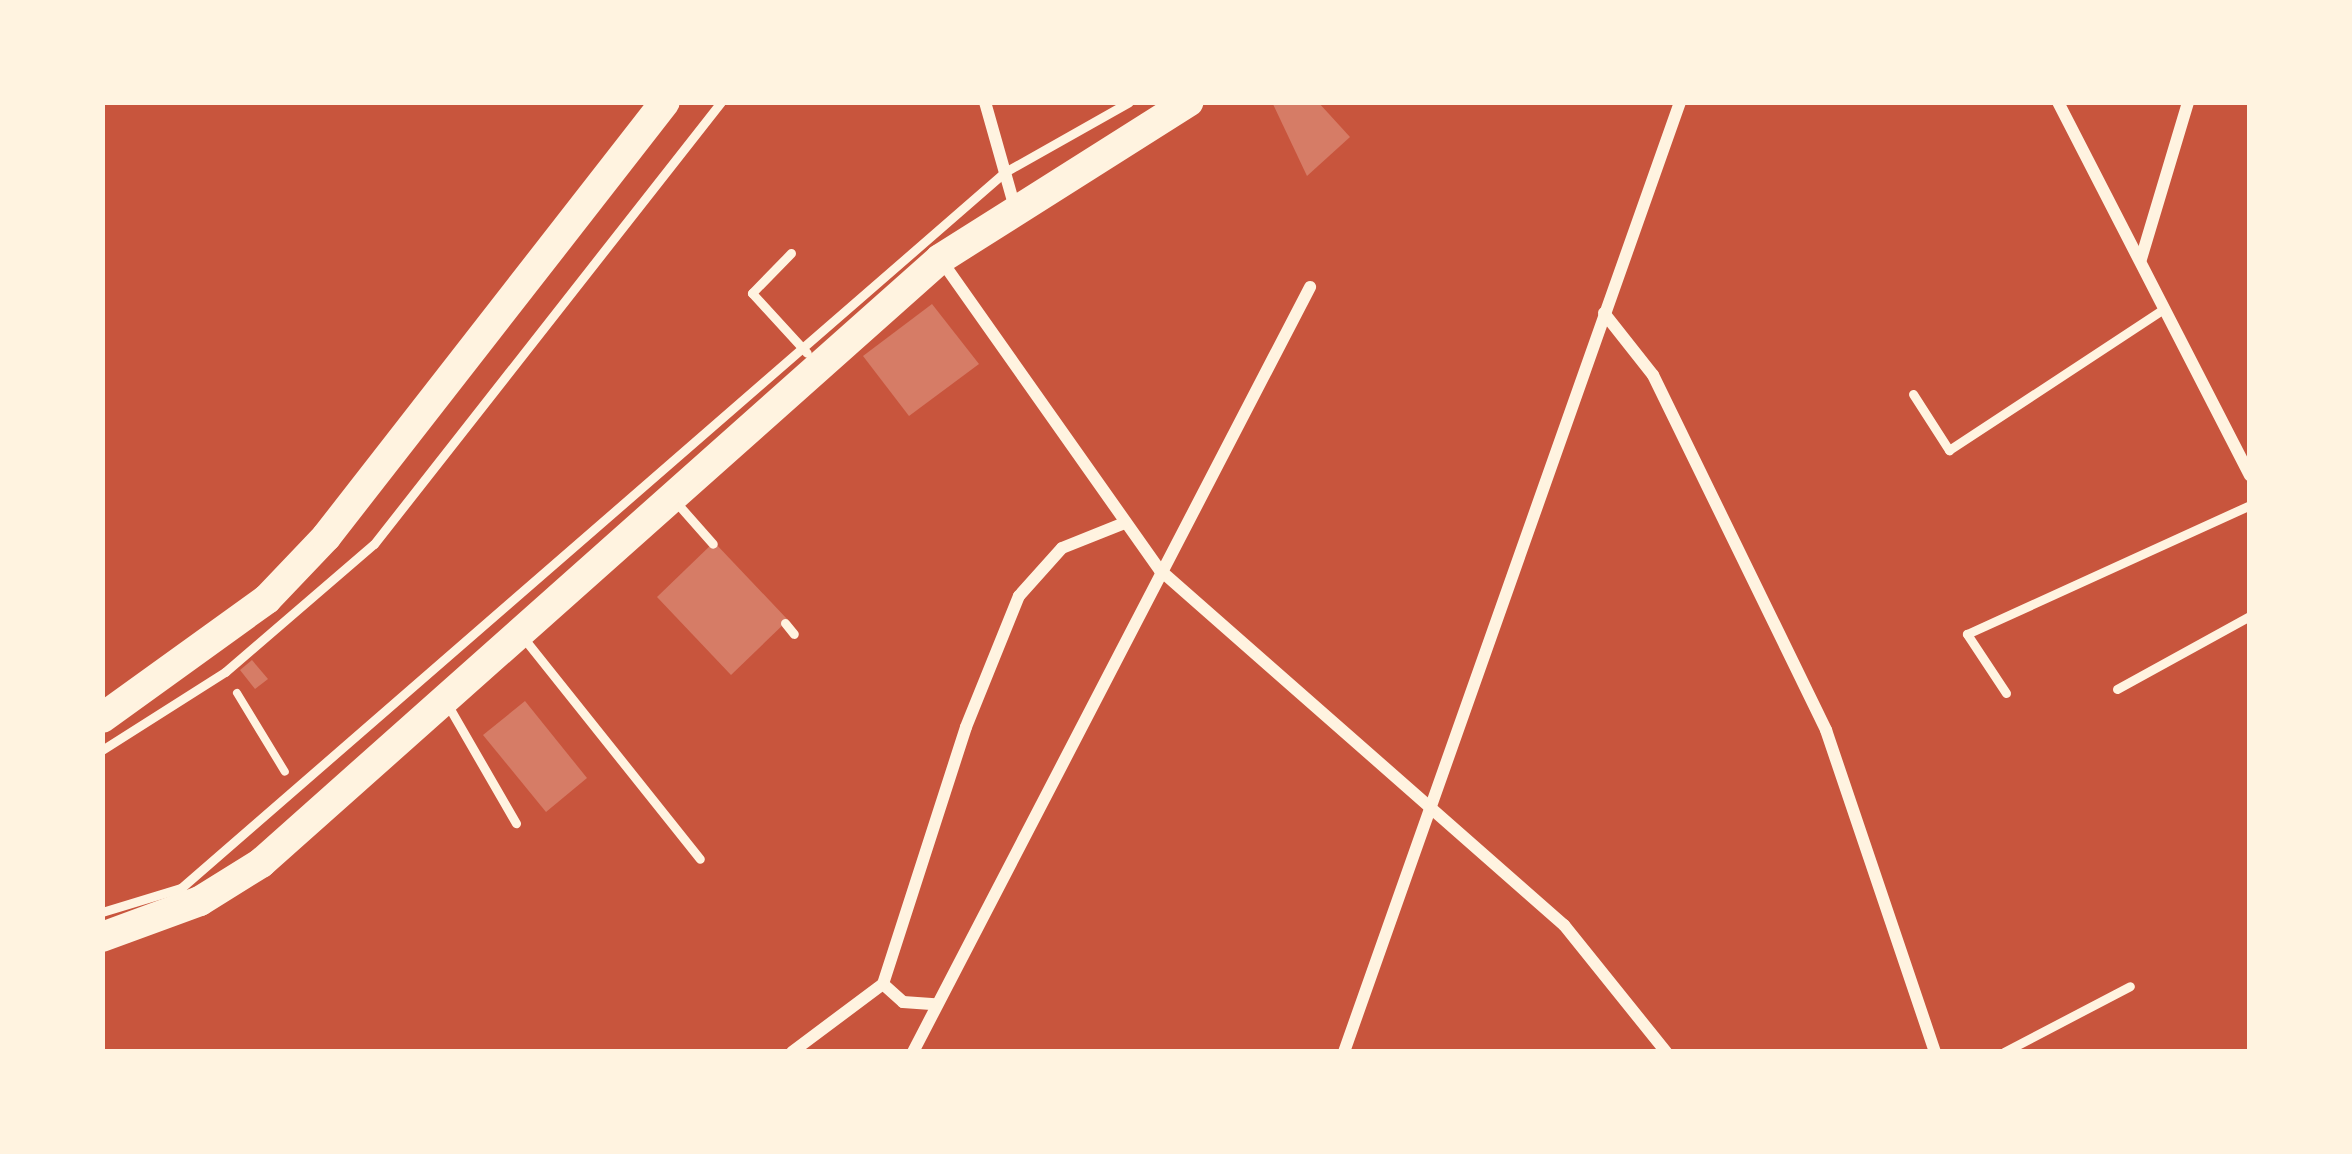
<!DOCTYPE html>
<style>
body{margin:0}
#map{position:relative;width:2352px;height:1154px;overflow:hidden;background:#c8553d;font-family:Arial,sans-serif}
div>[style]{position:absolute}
.building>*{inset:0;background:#d67c66}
.path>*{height:8px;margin:-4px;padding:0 4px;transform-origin:4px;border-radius:4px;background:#fff3e0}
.service>*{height:9px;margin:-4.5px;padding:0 4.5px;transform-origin:4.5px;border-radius:4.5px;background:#fff3e0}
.minor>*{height:12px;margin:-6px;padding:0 6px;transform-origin:6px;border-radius:6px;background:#fff3e0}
.primary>*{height:30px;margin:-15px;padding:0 15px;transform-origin:15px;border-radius:15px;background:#fff3e0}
span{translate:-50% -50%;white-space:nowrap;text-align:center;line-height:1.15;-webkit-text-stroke:12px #fff3e0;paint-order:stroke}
.frame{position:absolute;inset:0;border:105px solid #fff3e0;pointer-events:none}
</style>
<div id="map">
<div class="building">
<i style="clip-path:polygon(1272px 102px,1318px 102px,1350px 137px,1307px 176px)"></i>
<i style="clip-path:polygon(932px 304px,979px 364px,909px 416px,863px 356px)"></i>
<i style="clip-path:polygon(714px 542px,788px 620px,731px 675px,657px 597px)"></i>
<i style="clip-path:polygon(252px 660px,268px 679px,255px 689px,240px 670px)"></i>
<i style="clip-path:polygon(525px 701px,587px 778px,546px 812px,483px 735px)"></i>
</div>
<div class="path">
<i style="left:237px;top:693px;width:92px;rotate:58.7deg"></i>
</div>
<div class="service">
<i style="left:791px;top:253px;width:56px;rotate:134.3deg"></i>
<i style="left:752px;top:293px;width:81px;rotate:47.5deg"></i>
<i style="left:1913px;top:394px;width:67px;rotate:57.3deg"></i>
<i style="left:1949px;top:450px;width:258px;rotate:-33.3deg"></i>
<i style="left:675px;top:501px;width:57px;rotate:48.5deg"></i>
<i style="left:785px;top:623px;width:14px;rotate:51deg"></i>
<i style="left:522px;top:636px;width:285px;rotate:51.4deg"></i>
<i style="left:2117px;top:689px;width:152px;rotate:-28.8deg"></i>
<i style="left:2006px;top:693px;width:71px;rotate:-123.5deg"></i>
<i style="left:1967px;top:634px;width:311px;rotate:-24.5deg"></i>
<i style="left:446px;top:702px;width:140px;rotate:60deg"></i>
<i style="left:102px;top:750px;width:146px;rotate:-32.4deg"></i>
<i style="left:225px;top:672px;width:196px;rotate:-40.7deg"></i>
<i style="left:374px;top:544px;width:562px;rotate:-51.87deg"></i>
<i style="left:102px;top:912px;width:83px;rotate:-16.9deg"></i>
<i style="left:181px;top:888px;width:1092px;rotate:-40.99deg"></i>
<i style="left:1005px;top:172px;width:142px;rotate:-29.4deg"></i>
<i style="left:2004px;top:1052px;width:142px;rotate:-27.6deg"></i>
</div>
<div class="minor">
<i style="left:985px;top:102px;width:110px;rotate:74.2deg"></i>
<i style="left:2058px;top:102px;width:420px;rotate:62.8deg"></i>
<i style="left:2141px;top:259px;width:164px;rotate:-73.3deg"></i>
<i style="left:941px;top:260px;width:380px;rotate:54.8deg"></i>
<i style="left:1160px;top:570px;width:538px;rotate:41.31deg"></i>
<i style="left:1564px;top:925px;width:163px;rotate:51.2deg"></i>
<i style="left:1604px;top:313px;width:79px;rotate:51.7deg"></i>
<i style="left:1653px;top:375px;width:395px;rotate:64deg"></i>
<i style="left:1826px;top:730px;width:340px;rotate:71.3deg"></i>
<i style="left:883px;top:984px;width:27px;rotate:42deg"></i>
<i style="left:903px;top:1002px;width:32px;rotate:4deg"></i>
<i style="left:792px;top:1052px;width:114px;rotate:-36.8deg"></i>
<i style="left:883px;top:984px;width:270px;rotate:-72.1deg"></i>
<i style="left:966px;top:727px;width:141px;rotate:-68deg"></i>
<i style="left:1019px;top:596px;width:64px;rotate:-48.1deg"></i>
<i style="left:1062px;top:548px;width:65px;rotate:-21.8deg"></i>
<i style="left:913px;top:1052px;width:862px;rotate:-62.57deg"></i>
<i style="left:1344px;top:1052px;width:1008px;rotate:-70.52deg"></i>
</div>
<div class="primary">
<i style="left:102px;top:718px;width:203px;rotate:-35.8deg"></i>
<i style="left:267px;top:599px;width:86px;rotate:-46.4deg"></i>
<i style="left:326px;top:537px;width:551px;rotate:-52.07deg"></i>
<i style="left:102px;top:937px;width:104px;rotate:-20.2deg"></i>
<i style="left:200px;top:901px;width:72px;rotate:-31.9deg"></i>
<i style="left:261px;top:863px;width:909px;rotate:-41.65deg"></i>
<i style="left:940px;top:259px;width:294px;rotate:-32.3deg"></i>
</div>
<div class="frame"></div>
</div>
